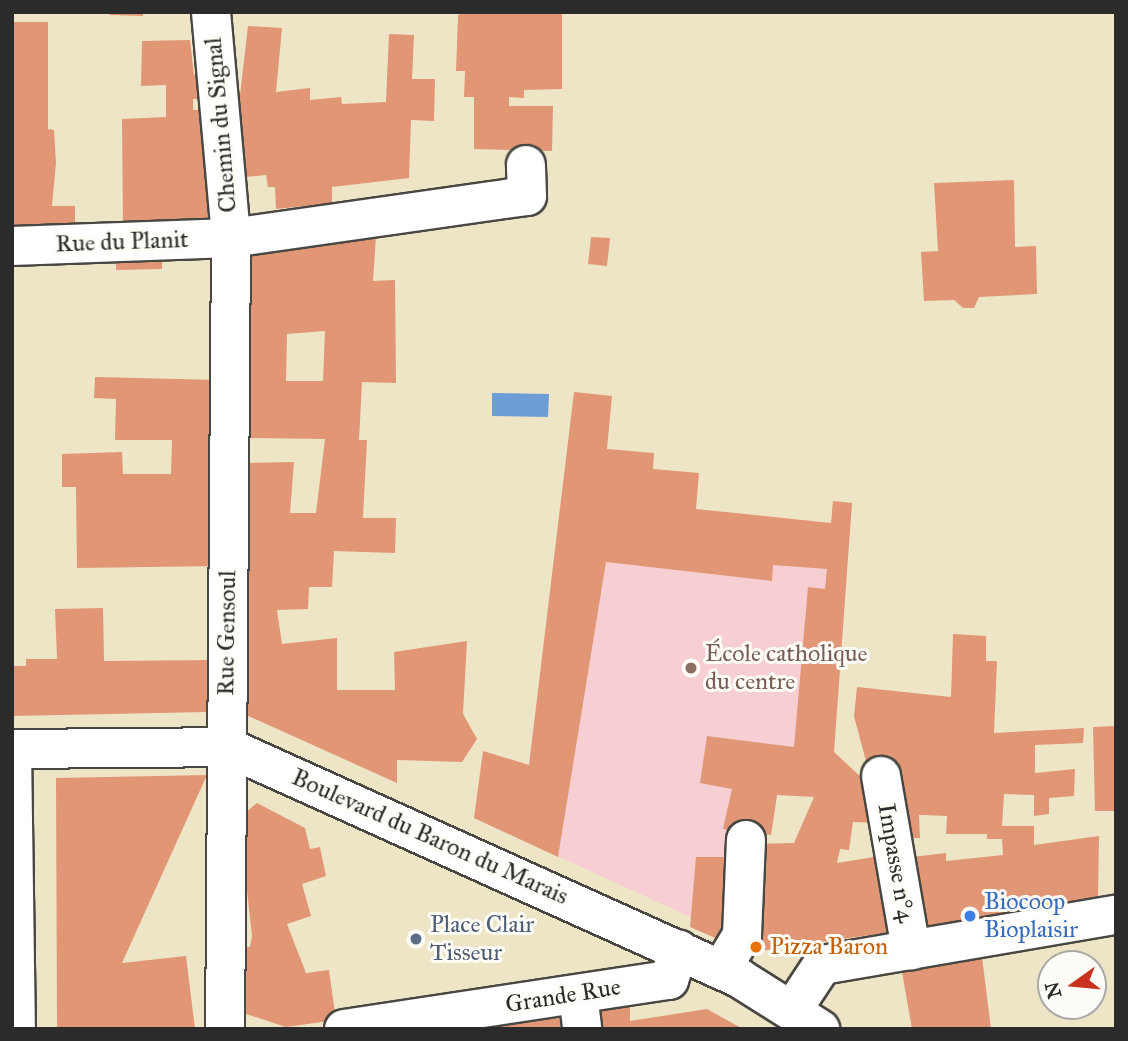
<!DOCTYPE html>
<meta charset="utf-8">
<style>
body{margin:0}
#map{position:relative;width:1128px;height:1041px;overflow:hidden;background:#eee5c7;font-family:"IM FELL Great Primer",serif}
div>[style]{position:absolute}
.built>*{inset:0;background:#f7cfd2}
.water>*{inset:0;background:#6d9dd7}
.building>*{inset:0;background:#e19676}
.roads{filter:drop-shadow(2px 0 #484742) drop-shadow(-2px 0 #484742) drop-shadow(0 2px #484742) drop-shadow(0 -2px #484742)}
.minor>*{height:38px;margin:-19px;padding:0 19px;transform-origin:19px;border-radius:19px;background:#fff}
.major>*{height:38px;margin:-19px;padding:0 19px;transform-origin:19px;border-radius:19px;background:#fff}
.dots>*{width:19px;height:19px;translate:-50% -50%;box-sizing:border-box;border:4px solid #fdfcf7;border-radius:50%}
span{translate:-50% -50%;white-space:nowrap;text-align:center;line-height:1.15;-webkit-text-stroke:6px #fdfcf7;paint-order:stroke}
.street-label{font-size:24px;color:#2b2b2b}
.education-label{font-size:24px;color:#785e54}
.left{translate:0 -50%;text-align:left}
.shop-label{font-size:24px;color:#366cbe}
.service-label{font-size:24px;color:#4e5e75}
.food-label{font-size:24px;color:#c56008}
.frame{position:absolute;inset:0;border:14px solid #2b2b2b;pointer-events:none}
.north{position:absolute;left:1037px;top:950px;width:70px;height:70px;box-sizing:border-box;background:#fdfcf7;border:2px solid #a9a8a5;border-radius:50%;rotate:255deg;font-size:19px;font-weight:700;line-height:28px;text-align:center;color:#2b2b2b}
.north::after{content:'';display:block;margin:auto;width:24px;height:32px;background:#c8321e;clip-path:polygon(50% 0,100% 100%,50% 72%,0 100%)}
</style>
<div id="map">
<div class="built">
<i style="clip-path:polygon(564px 496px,850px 525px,834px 752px,785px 746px,771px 835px,733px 831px,723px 932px,474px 818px,483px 751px,529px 765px)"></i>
</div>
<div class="water">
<i style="clip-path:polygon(492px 393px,549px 394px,548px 417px,492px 416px)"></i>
</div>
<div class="building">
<i style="clip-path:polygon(110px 12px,143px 12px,143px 16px,110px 15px)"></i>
<i style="clip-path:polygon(466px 12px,562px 12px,562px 89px,524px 90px,524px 98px,509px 97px,509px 106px,553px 106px,552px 151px,474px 149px,474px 97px,464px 97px,465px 71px,456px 71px,458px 15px)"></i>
<i style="clip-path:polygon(12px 22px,48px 22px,48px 129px,54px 130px,56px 163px,52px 206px,75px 206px,75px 229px,12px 231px)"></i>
<i style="clip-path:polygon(248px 26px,282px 28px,276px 92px,310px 88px,310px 100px,341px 97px,342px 104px,386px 102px,389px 34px,414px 35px,412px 79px,435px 79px,434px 121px,411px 120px,409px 178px,332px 187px,332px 203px,276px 209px,275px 187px,268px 187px,266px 175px,234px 178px,227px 120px,240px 95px)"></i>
<i style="clip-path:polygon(190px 40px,194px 75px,205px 75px,206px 98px,193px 99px,193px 110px,206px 110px,211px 224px,123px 227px,122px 119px,166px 117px,166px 85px,141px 86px,142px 41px)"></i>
<i style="clip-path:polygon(1014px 180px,1015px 247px,1036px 246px,1037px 294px,979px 297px,974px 308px,963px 308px,954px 300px,924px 301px,921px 252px,938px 251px,934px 183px)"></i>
<i style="clip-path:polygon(evenodd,376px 236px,373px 281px,395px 280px,396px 383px,362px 382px,359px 440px,367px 440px,363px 518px,396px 518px,395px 553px,334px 551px,332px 587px,309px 587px,308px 609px,277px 610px,282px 644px,337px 638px,337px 690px,395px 690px,394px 652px,467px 641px,463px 714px,477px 739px,462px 762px,397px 760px,397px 783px,244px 714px,243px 463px,294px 462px,290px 513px,316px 513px,325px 439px,245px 438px,243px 252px,287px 250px,286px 241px,376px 236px,325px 331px,323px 381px,286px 381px,287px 334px,325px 331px)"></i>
<i style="clip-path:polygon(591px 237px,610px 238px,607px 266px,588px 264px)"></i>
<i style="clip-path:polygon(162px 252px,162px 269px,116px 270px,116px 254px)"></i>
<i style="clip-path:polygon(95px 377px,219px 380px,220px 566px,77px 568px,76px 487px,62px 487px,62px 454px,122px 452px,123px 474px,171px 474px,172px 440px,115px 440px,116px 399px,94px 398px)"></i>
<i style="clip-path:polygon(574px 392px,612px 396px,607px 449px,654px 453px,653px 469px,699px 473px,696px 509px,831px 523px,833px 501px,852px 503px,834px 752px,876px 791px,877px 823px,853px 822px,849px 850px,840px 849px,837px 863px,880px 856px,897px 931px,747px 953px,756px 844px,794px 843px,814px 797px,777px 795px,771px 835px,723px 829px,732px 789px,700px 783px,707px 736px,794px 747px,808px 587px,825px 589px,827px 569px,773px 565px,772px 581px,606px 562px,558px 857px,474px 818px,483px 751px,529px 765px)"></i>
<i style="clip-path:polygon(103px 608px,104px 661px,212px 660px,207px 712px,12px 716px,12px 666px,26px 666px,26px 659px,57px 659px,55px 609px)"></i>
<i style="clip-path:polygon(953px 634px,986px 636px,986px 661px,997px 661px,994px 733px,1084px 728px,1083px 743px,1035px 745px,1035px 773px,1075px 769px,1074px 796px,1049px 798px,1049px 814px,1034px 816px,1034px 795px,1004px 794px,1002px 826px,1034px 826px,1034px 845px,1099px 836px,1098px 900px,916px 928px,903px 858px,946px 853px,946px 861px,1003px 855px,1002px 839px,987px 839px,987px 834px,946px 834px,947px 816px,923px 815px,919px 815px,920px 838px,899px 838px,867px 765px,854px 716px,857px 687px,951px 697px)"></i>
<i style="clip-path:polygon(1116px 726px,1116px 811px,1095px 811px,1093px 727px)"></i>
<i style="clip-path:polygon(207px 775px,122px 963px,186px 956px,195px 1029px,57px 1029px,56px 778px)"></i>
<i style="clip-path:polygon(257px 803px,305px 828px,310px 849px,320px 847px,326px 876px,302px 884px,311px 916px,287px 924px,306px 973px,329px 970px,336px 1020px,286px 1027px,246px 1014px,243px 947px,250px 947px,252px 936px,239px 818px)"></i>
<i style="clip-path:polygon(696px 857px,733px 857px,720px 940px,690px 927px)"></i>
<i style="clip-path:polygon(982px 957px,991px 1029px,912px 1029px,902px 972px)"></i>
<i style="clip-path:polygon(630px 1004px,630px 1021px,707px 1009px,743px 1029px,588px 1029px,587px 1013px)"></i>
<i style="clip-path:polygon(568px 1017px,570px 1029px,492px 1029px,508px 1024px)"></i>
</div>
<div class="roads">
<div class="minor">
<i style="left:211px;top:12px;width:227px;rotate:84.9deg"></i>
<i style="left:231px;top:238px;width:791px;rotate:90.43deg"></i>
<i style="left:12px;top:246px;width:219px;rotate:-2.1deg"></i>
<i style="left:231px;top:238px;width:299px;rotate:-8.1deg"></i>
<i style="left:527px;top:196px;width:31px;rotate:-92deg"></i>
<i style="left:12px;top:749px;width:280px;rotate:89.2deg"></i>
<i style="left:881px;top:776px;width:177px;rotate:80.2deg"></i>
<i style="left:721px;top:970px;width:41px;rotate:-59deg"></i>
<i style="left:742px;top:935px;width:95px;rotate:-87.6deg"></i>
<i style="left:578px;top:994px;width:35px;rotate:83deg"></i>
<i style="left:793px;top:1009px;width:53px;rotate:-56.6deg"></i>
<i style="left:822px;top:965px;width:298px;rotate:-9.7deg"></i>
<i style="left:344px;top:1029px;width:329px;rotate:-8.6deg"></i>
<i style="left:669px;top:980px;width:32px;rotate:-72deg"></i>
</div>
<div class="major">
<i style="left:12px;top:749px;width:215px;rotate:-0.5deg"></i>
<i style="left:227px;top:747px;width:562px;rotate:24.28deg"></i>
<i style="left:739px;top:978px;width:96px;rotate:32.2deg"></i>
</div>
</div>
<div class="dots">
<i style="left:691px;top:668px;background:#8d6e63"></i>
<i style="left:970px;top:916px;background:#3f7fe0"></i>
<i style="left:416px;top:939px;background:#5c6f8a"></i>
<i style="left:756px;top:947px;background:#e8710a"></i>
</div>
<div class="street-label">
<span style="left:221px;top:125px;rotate:-95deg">Chemin du Signal</span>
<span style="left:122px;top:242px;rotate:-2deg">Rue du Planit</span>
<span style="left:227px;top:633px;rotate:-89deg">Rue Gensoul</span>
<span style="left:430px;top:837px;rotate:24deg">Boulevard du Baron du Marais</span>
<span style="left:896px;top:863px;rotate:80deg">Impasse n°4</span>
<span style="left:563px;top:996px;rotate:-9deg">Grande Rue</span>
</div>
<div class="education-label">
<span class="left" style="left:705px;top:668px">École catholique<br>du centre</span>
</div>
<div class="shop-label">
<span class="left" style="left:984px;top:916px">Biocoop<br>Bioplaisir</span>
</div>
<div class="service-label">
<span class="left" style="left:430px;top:939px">Place Clair<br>Tisseur</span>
</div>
<div class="food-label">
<span class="left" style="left:770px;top:947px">Pizza Baron</span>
</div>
<div class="frame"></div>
<div class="north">N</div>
</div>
